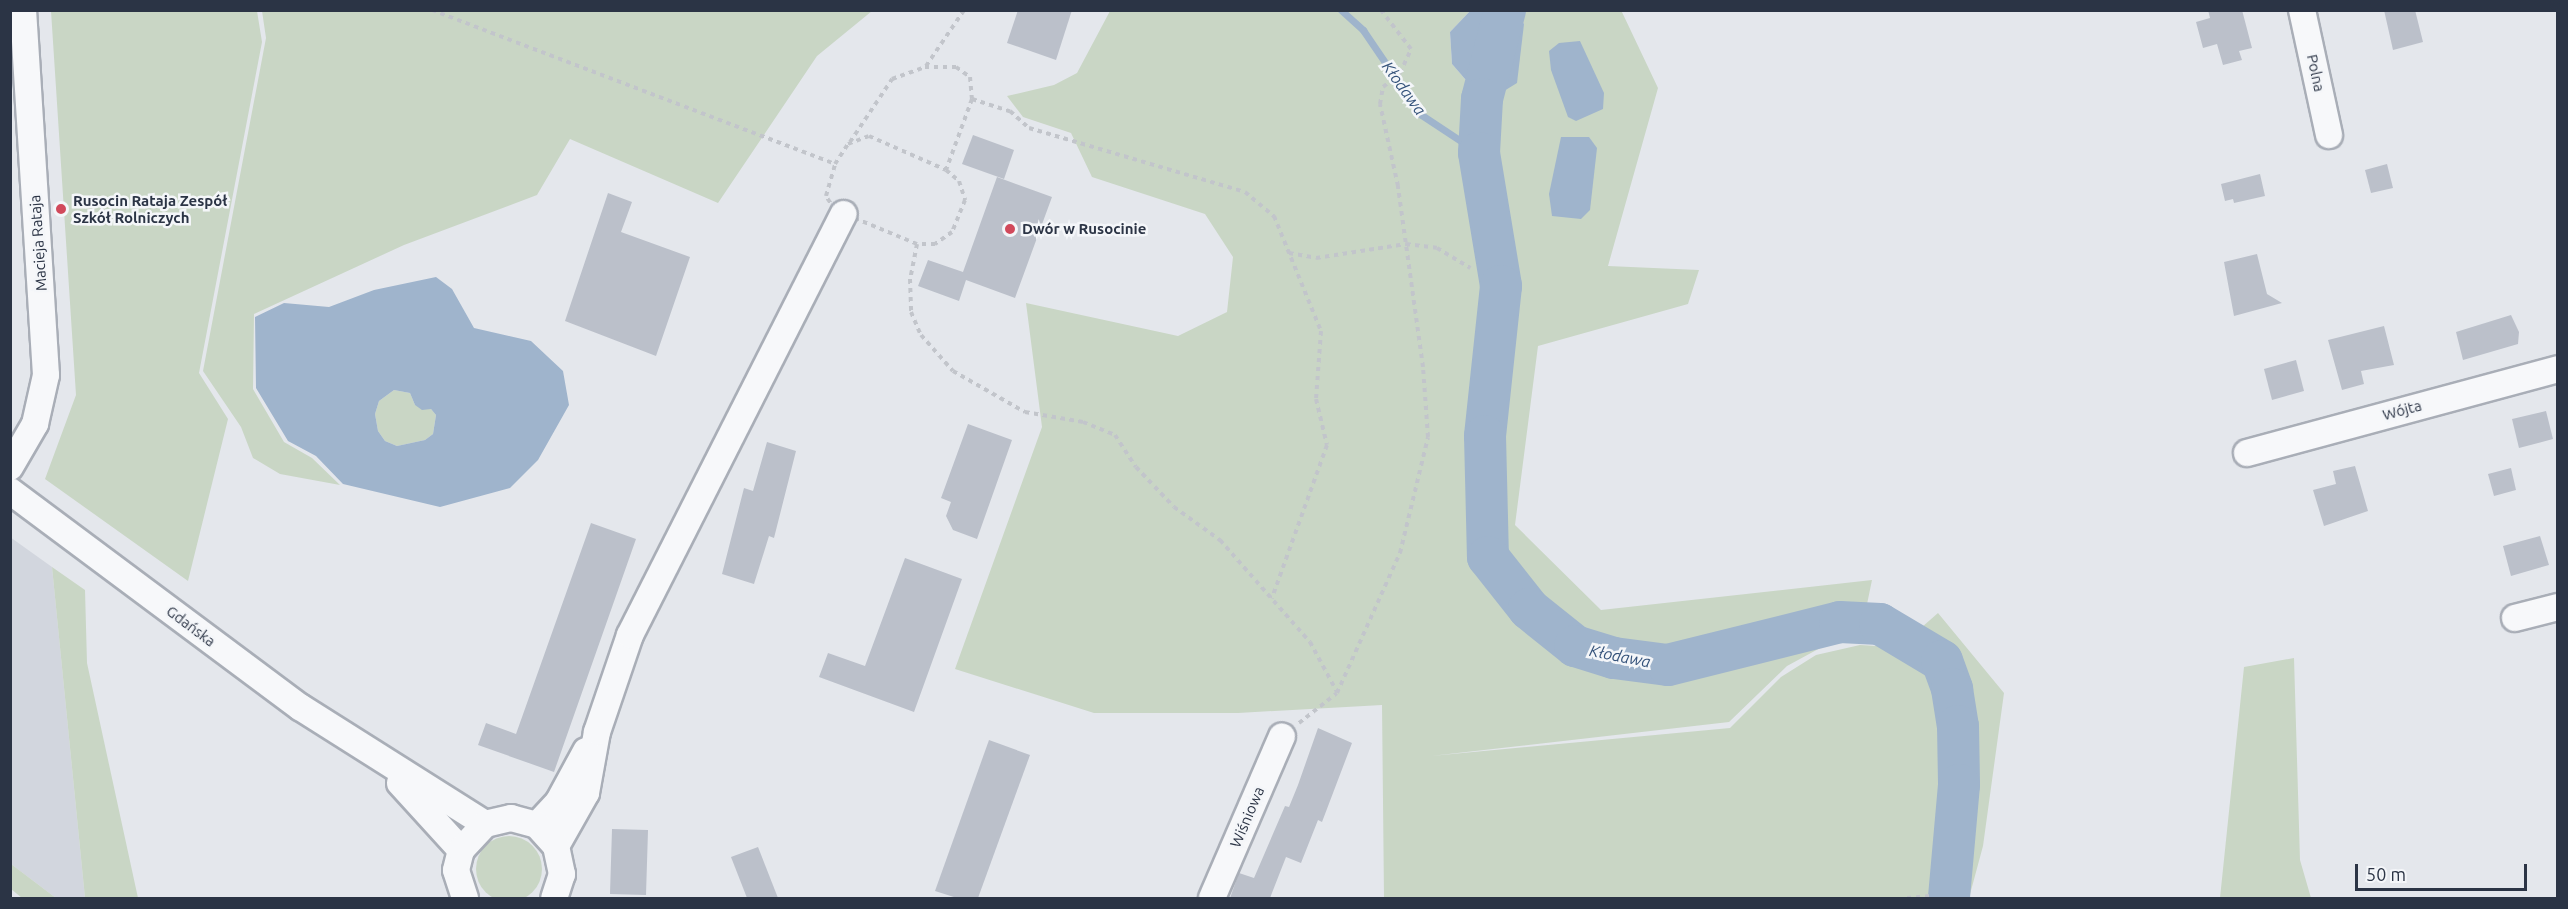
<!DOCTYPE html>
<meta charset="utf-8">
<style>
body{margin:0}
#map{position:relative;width:2568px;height:909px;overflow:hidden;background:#e4e7ec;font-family:Ubuntu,sans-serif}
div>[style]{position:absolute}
.built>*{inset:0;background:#d2d6de}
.green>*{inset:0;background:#c9d6c5}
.round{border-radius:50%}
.water>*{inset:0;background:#9fb4cc}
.stream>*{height:7px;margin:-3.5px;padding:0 3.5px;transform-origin:3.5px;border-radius:3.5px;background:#9fb4cc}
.river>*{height:42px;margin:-21px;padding:0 21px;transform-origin:21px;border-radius:21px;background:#9fb4cc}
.building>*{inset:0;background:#bbc0ca}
.path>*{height:4px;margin-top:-2px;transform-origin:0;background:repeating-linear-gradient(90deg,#c2c5cb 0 4.5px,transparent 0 9px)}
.roads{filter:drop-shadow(2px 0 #a9aeb7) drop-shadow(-2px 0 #a9aeb7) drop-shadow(0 2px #a9aeb7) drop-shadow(0 -2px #a9aeb7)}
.minor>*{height:26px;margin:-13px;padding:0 13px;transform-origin:13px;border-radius:13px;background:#f7f8fa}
.dots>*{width:16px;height:16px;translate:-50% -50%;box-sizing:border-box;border:3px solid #f4f6f9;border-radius:50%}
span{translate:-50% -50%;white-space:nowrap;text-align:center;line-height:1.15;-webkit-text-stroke:5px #f4f6f9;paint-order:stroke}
.street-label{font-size:15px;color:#2b3445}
.poi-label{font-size:15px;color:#2b3445;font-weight:700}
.left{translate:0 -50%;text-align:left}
.water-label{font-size:16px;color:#34527a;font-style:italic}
.frame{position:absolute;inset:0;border:12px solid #2b3445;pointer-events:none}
.scale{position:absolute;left:2355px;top:864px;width:172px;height:27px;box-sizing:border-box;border:3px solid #2b3445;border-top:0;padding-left:8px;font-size:18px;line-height:21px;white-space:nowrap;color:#2b3445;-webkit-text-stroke:4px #f4f6f9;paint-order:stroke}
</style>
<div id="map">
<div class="built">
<i style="clip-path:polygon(10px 537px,52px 567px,85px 898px,56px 898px,11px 864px)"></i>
</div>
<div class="green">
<i style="clip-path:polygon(1621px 10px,1658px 88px,1608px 266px,1699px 270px,1688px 304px,1538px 346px,1515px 525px,1601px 610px,1872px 580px,1860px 638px,1822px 647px,1787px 666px,1729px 722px,1431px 756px,1730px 728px,1781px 677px,1816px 655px,1860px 645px,1892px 647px,1898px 654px,1898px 648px,1938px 613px,2004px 693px,1983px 846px,1969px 898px,1384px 898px,1382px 705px,1238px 713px,1094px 713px,955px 669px,1042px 427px,1026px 303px,1178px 336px,1227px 312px,1233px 257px,1205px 214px,1092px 177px,1071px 133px,1023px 117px,1007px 96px,1054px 85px,1077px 73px,1110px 11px,1470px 11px,1450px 32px,1452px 64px,1465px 79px,1484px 88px,1524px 24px,1515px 11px)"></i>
<i style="clip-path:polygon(51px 11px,257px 11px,262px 42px,199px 373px,228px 419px,188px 581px,45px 479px,76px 395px)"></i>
<i style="clip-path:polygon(262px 11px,262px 10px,872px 11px,817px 56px,718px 203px,570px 139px,537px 195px,404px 245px,254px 314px,253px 389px,284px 442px,312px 458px,340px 485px,280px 474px,253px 458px,241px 427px,203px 371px,266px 38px)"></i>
<i style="clip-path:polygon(394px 390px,410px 393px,415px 405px,431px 409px,436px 415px,433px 434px,425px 440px,397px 446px,385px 441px,378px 431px,375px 414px,379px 401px)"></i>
<i style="clip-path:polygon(52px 567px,85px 590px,87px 663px,138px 898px,85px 898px)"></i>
<i style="clip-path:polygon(2294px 658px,2300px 860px,2311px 898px,2220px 898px,2244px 667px)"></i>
<i class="round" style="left:476px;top:836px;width:66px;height:66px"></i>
<i style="clip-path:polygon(11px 864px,56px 898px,22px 898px,11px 889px)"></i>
</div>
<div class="water">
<i style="clip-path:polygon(1470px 11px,1515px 11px,1524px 24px,1517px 83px,1504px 91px,1465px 79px,1452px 64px,1450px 32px)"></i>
<i style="clip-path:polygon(1580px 41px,1604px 93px,1603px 109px,1576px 121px,1568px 117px,1551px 70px,1549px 51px,1559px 43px)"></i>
<i style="clip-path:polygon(1561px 137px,1589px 137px,1597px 148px,1590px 210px,1581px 219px,1552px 216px,1549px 194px)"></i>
<i style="clip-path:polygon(evenodd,436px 277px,452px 289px,474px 328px,531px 341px,563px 371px,569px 405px,538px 460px,510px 488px,440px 507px,343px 484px,316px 456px,288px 441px,256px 388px,255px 317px,284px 303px,329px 307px,374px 290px,436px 277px,394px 390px,410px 393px,415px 405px,422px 410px,431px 409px,436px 415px,433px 434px,425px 440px,397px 446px,385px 441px,378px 431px,375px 414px,379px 401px,394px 390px)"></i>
</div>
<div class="stream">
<i style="left:1341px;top:10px;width:30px;rotate:42deg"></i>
<i style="left:1363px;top:30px;width:102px;rotate:55.8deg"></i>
<i style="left:1420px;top:114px;width:71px;rotate:33.5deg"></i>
</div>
<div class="river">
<i style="left:1505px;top:10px;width:92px;rotate:104.5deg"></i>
<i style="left:1482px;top:99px;width:54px;rotate:93.2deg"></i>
<i style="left:1479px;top:153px;width:135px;rotate:80.6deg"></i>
<i style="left:1501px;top:286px;width:151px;rotate:96.1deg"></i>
<i style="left:1485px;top:436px;width:121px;rotate:88.6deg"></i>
<i style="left:1488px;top:557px;width:66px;rotate:51.7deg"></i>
<i style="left:1529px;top:609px;width:59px;rotate:38.8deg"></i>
<i style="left:1575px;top:646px;width:41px;rotate:17.1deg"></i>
<i style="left:1614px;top:658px;width:54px;rotate:7.4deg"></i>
<i style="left:1668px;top:665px;width:177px;rotate:-14deg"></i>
<i style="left:1840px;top:622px;width:40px;rotate:2.9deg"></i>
<i style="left:1880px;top:624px;width:72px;rotate:30.8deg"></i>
<i style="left:1942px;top:661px;width:30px;rotate:70deg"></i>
<i style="left:1952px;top:689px;width:37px;rotate:81deg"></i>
<i style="left:1958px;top:726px;width:59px;rotate:89deg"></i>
<i style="left:1959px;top:785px;width:113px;rotate:95.1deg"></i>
</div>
<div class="building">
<i style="clip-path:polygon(1018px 10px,1072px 10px,1056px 60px,1007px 43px)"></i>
<i style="clip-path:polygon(2208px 10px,2242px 10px,2252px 48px,2239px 51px,2242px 60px,2223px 65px,2217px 44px,2203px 48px,2196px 22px,2210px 18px)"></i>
<i style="clip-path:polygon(2384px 10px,2415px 10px,2423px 42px,2393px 50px)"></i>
<i style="clip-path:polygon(973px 135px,1014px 150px,1004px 179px,962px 164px)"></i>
<i style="clip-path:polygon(2387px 164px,2393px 188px,2371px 193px,2365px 170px)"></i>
<i style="clip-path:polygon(2260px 174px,2265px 196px,2234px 203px,2233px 199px,2225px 201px,2221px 184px)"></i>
<i style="clip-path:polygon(997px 177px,1052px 197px,1015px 298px,966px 280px,959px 301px,918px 286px,928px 260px,963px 272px)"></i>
<i style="clip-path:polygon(608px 193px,632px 202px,621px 232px,690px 257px,656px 356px,565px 321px)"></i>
<i style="clip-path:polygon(2257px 254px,2267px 294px,2282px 303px,2234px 316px,2224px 262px)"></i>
<i style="clip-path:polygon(2511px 315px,2519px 332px,2518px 344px,2463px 360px,2456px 332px)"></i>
<i style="clip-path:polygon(2384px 326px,2394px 365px,2361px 371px,2364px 384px,2342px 390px,2328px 340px)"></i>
<i style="clip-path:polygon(2296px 360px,2304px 391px,2272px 400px,2264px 369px)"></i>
<i style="clip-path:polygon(2546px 411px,2553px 439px,2519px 448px,2512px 419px)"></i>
<i style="clip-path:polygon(968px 424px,1012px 440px,977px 539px,953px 530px,946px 516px,951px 502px,941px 498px)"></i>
<i style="clip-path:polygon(767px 442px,796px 451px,774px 538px,769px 536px,754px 584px,722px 574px,744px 488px,753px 491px)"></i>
<i style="clip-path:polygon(2355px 466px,2368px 511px,2324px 526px,2313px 490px,2336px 484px,2333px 471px)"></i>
<i style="clip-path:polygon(2511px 468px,2516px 490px,2494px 496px,2488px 474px)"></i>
<i style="clip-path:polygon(591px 523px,636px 539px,554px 772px,478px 745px,486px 723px,516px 734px)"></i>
<i style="clip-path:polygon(2540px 536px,2549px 565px,2511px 576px,2503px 546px)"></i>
<i style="clip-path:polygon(905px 558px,962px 579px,914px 712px,819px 677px,828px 653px,865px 666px)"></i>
<i style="clip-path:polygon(1318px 728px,1352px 743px,1322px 822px,1318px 820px,1301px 863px,1286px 857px,1270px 898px,1230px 898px,1239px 873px,1254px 878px,1285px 806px,1289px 807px,1298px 785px)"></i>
<i style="clip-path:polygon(989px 740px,1030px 755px,978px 898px,957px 898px,935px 891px)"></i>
<i style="clip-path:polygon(612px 829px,648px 830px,646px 895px,610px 894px)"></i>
<i style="clip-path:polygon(758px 847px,778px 898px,747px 898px,731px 857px)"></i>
</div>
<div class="path">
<i style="left:432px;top:10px;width:431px;rotate:20.9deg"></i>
<i style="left:926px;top:66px;width:68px;rotate:-55.8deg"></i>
<i style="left:972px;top:99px;width:40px;rotate:18deg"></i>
<i style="left:1010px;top:111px;width:25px;rotate:42deg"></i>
<i style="left:1029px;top:128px;width:225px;rotate:16.5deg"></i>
<i style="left:1245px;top:192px;width:38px;rotate:40deg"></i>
<i style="left:1274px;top:216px;width:124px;rotate:67.8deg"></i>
<i style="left:1321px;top:331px;width:68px;rotate:94.2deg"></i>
<i style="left:1316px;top:399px;width:47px;rotate:76.6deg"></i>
<i style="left:1327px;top:445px;width:163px;rotate:109.8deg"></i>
<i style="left:869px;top:136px;width:84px;rotate:23.8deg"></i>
<i style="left:946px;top:170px;width:17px;rotate:40deg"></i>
<i style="left:959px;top:181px;width:20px;rotate:72deg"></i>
<i style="left:965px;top:200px;width:35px;rotate:112deg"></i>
<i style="left:952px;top:232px;width:21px;rotate:145deg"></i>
<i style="left:935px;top:244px;width:18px;rotate:180deg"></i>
<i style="left:917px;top:244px;width:89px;rotate:-157.5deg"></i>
<i style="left:835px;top:210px;width:17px;rotate:-123deg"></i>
<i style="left:826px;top:196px;width:33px;rotate:-74deg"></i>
<i style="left:835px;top:164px;width:24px;rotate:-57deg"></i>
<i style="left:848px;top:144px;width:22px;rotate:-21deg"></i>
<i style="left:850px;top:142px;width:76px;rotate:-56.3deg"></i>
<i style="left:892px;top:79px;width:35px;rotate:-20deg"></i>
<i style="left:925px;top:67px;width:31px"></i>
<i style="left:956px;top:67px;width:17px;rotate:36deg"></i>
<i style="left:970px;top:77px;width:22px;rotate:85deg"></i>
<i style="left:972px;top:99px;width:76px;rotate:110.1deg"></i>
<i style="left:917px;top:244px;width:36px;rotate:101deg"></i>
<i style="left:910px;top:279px;width:33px;rotate:88deg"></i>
<i style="left:911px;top:312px;width:25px;rotate:67deg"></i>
<i style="left:921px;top:335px;width:48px;rotate:48.4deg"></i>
<i style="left:953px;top:371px;width:83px;rotate:29.7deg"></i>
<i style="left:1025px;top:412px;width:59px;rotate:9.8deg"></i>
<i style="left:1083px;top:422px;width:35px;rotate:22deg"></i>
<i style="left:1115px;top:435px;width:38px;rotate:57deg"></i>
<i style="left:1136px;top:467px;width:55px;rotate:46.5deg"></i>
<i style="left:1174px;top:507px;width:57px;rotate:35.7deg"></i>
<i style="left:1220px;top:540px;width:136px;rotate:48.6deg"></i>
<i style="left:1310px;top:642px;width:57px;rotate:61.6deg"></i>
<i style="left:1289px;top:253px;width:27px;rotate:10deg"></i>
<i style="left:1316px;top:258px;width:91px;rotate:-8.8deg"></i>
<i style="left:1406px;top:244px;width:31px;rotate:7deg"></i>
<i style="left:1437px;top:248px;width:39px;rotate:31deg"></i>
<i style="left:1299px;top:723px;width:48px;rotate:-38.3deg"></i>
<i style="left:1337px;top:693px;width:154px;rotate:-65.8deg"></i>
<i style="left:1400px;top:553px;width:119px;rotate:-76.4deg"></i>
<i style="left:1428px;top:437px;width:70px;rotate:-94.1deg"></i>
<i style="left:1423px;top:367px;width:183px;rotate:-97.9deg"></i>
<i style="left:1398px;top:186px;width:84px;rotate:-102.4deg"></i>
<i style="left:1380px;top:104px;width:17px;rotate:-80deg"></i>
<i style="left:1383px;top:87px;width:22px;rotate:-39deg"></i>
<i style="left:1400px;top:73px;width:26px;rotate:-65deg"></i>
<i style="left:1411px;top:49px;width:49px;rotate:-127.6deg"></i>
<i style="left:1907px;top:898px;width:23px;rotate:-5deg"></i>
</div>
<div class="roads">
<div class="minor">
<i style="left:2302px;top:10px;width:128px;rotate:77.8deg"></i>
<i style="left:2247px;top:453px;width:322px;rotate:-15.1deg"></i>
<i style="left:10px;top:467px;width:50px;rotate:-59.8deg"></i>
<i style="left:35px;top:424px;width:50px;rotate:-77.3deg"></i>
<i style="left:46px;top:375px;width:366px;rotate:-93.6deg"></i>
<i style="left:10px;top:491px;width:362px;rotate:36.7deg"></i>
<i style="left:300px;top:707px;width:219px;rotate:32.3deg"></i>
<i style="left:2515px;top:618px;width:44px;rotate:-14.3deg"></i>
<i style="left:400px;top:783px;width:91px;rotate:47.7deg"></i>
<i style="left:537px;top:825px;width:33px;rotate:-47deg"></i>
<i style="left:559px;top:801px;width:57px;rotate:-61.6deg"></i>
<i style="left:556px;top:846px;width:61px;rotate:-60.5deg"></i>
<i style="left:586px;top:793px;width:62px;rotate:-79.8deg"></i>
<i style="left:597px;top:732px;width:102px;rotate:-71.2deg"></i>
<i style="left:630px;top:635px;width:472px;rotate:-63.1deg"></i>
<i style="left:465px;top:898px;width:29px;rotate:-108deg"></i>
<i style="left:456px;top:870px;width:21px;rotate:-76deg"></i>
<i style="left:461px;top:850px;width:35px;rotate:-47deg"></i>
<i style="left:485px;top:824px;width:27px;rotate:-13deg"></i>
<i style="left:511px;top:818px;width:27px;rotate:15deg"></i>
<i style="left:537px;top:825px;width:28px;rotate:48deg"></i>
<i style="left:556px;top:846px;width:29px;rotate:78deg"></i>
<i style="left:562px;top:874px;width:25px;rotate:108deg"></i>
<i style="left:1212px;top:898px;width:176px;rotate:-66.6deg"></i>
</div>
</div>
<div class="dots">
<i style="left:61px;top:209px;background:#d1495b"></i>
<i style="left:1010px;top:229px;background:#d1495b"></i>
</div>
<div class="street-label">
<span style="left:2316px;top:73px;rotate:78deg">Polna</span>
<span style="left:38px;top:243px;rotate:-94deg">Macieja Rataja</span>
<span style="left:2402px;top:410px;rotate:-15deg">Wójta</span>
<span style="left:191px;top:626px;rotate:37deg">Gdańska</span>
<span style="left:1247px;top:817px;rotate:-67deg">Wiśniowa</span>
</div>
<div class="poi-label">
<span class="left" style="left:73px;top:209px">Rusocin Rataja Zespół<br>Szkół Rolniczych</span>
<span class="left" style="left:1022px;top:229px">Dwór w Rusocinie</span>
</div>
<div class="water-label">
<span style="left:1404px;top:88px;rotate:54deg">Kłodawa</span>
<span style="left:1620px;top:656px;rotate:11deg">Kłodawa</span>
</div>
<div class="frame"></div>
<div class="scale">50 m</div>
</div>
